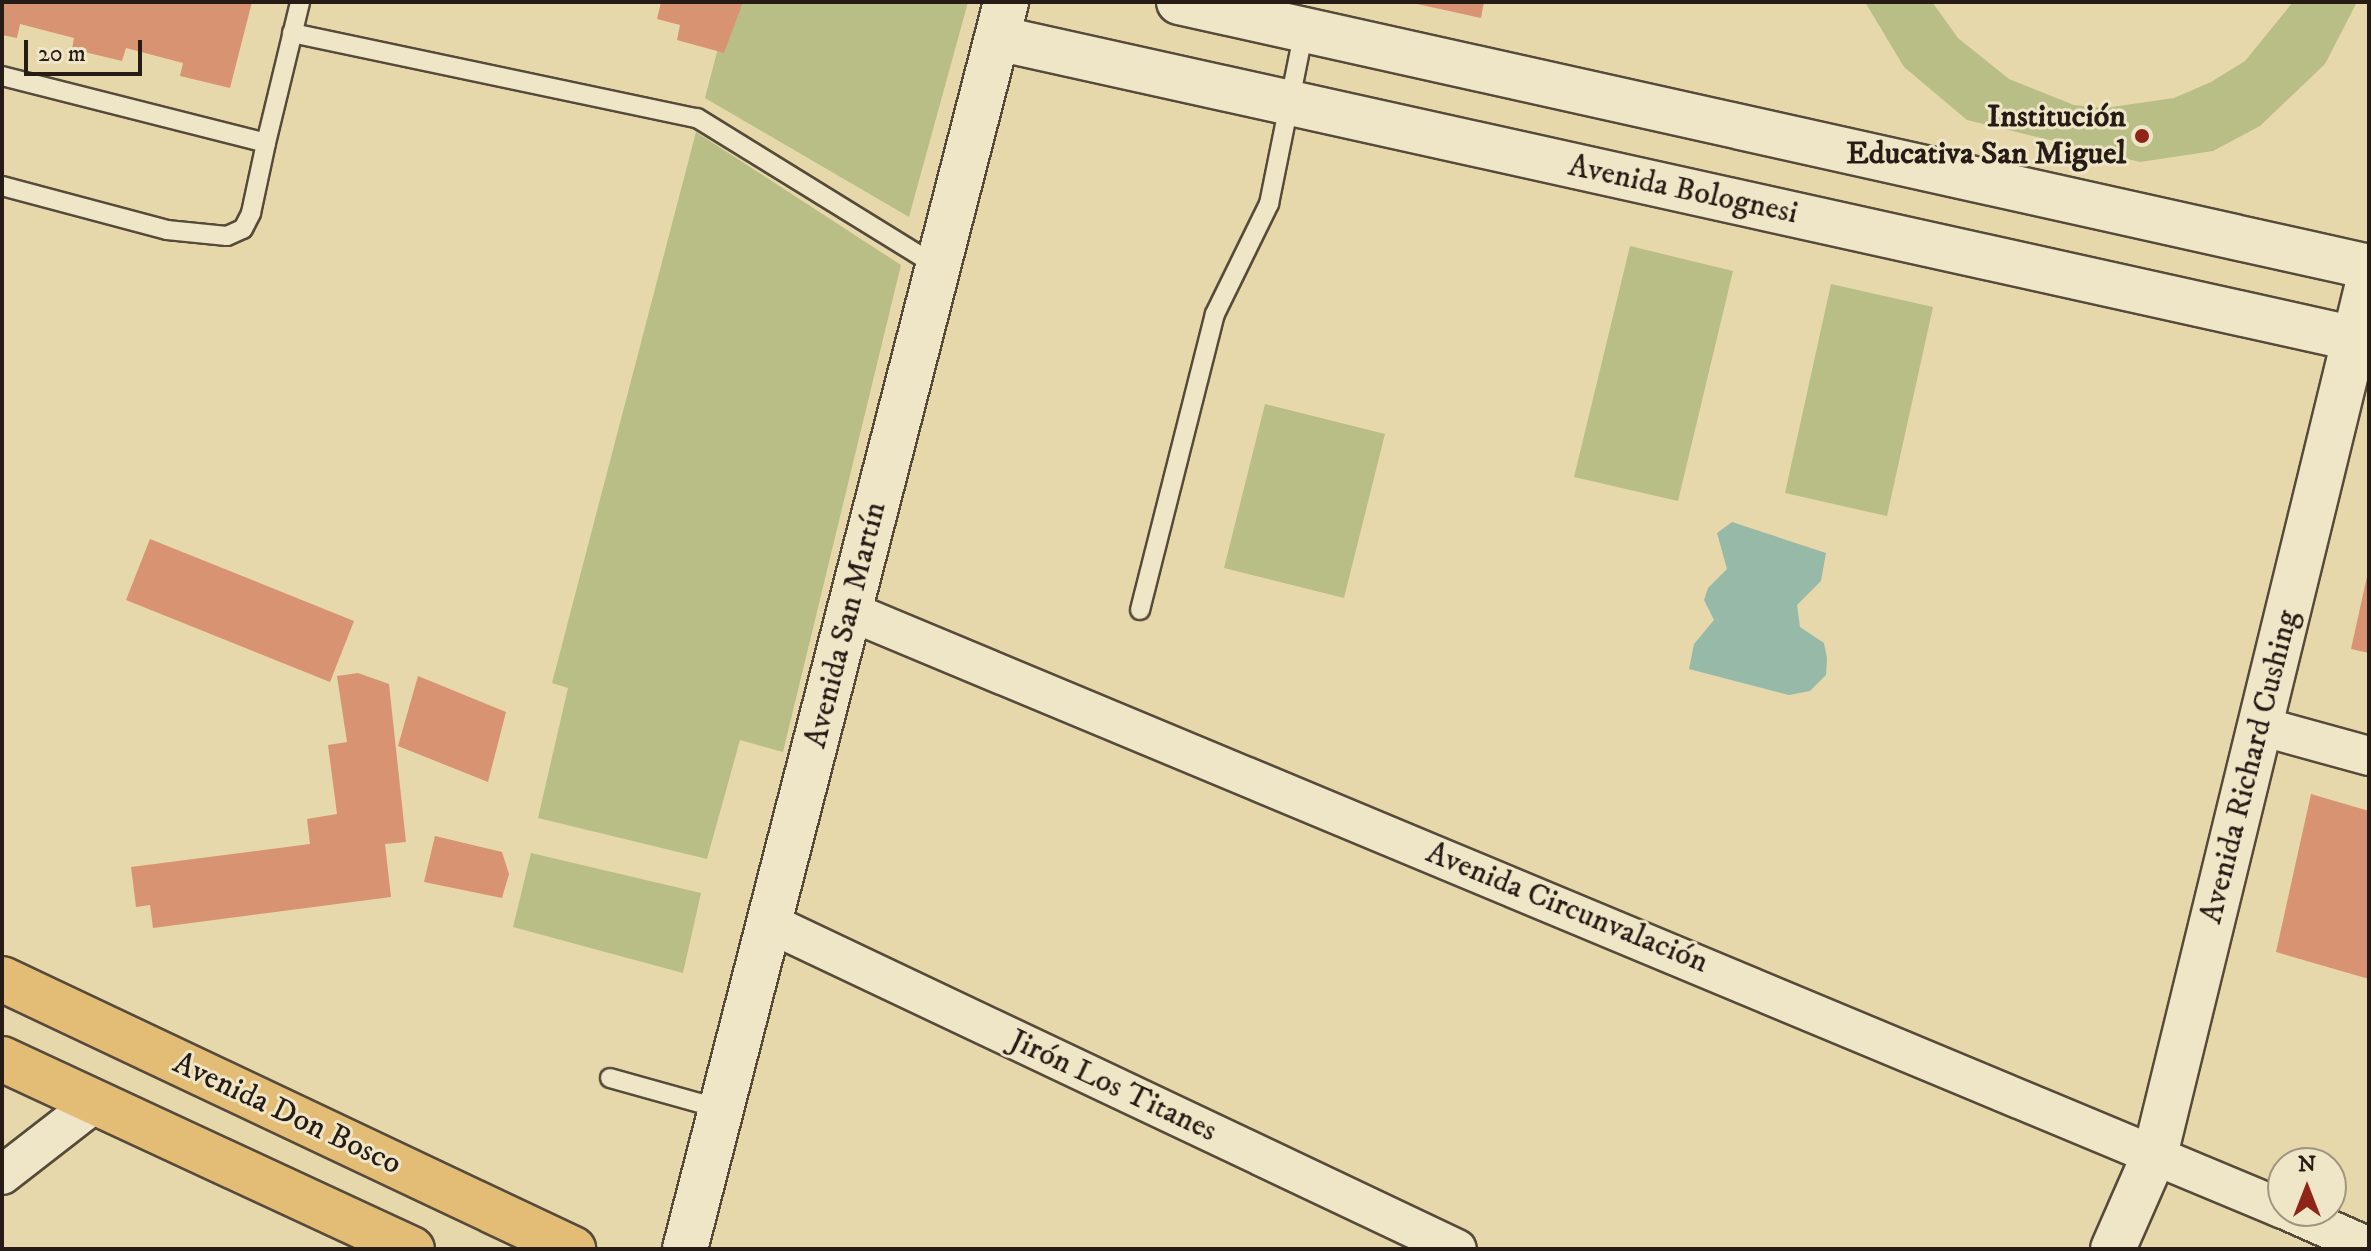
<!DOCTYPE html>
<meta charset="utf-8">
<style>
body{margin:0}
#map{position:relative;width:2371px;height:1251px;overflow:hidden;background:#e6d8aa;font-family:"IM FELL DW Pica",serif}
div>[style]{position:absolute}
.green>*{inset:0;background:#b9be86}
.water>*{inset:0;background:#96baa7}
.building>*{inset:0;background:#d89373}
.roads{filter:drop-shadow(2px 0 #564a3a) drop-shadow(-2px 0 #564a3a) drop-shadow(0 2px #564a3a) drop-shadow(0 -2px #564a3a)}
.lane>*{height:18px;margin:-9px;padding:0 9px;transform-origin:9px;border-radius:9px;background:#efe6c8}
.street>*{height:38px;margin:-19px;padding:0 19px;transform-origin:19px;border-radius:19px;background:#efe6c8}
.secondary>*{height:44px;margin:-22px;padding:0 22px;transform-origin:22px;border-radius:22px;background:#efe6c8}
.primary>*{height:44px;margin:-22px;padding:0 22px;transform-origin:22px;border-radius:22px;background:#e3bc75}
.dots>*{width:22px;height:22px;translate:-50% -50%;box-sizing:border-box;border:4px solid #efe6c8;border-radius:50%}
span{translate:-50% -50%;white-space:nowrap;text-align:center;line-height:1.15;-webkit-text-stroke:6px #efe6c8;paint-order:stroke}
.poi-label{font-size:32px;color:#261b15;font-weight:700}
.right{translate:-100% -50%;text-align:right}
.street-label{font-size:32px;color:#261b15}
.frame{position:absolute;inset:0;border:4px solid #261b15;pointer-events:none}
.north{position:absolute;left:2267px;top:1147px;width:80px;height:80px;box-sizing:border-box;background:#efe6c8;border:2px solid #9f9580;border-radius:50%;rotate:0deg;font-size:22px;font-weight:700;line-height:32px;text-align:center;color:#261b15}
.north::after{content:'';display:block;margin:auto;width:28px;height:36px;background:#8f2418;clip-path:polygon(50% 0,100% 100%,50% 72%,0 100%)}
.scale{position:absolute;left:24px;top:40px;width:118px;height:36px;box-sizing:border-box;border:4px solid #261b15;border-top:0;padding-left:10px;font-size:24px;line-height:28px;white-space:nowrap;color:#261b15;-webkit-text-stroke:6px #efe6c8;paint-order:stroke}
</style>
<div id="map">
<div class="green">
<i style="clip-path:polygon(730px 2px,968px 2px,909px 217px,705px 98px)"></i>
<i style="clip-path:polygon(1865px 2px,1932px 2px,1958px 38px,2009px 79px,2074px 105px,2105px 108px,2174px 98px,2211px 82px,2245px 61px,2293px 2px,2357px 2px,2325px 64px,2260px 126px,2213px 151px,2140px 162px,1967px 120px,1904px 67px)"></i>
<i style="clip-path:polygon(696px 132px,901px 265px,783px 752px,740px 740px,707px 859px,538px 818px,568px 688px,552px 683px)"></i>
<i style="clip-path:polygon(1630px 246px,1733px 271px,1678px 501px,1574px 477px)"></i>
<i style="clip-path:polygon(1831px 284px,1933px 307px,1887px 516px,1785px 493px)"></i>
<i style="clip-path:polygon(1265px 404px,1385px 434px,1344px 598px,1224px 568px)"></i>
<i style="clip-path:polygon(531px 853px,701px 893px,683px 973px,513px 927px)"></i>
</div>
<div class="water">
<i style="clip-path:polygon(1732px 522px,1826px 553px,1821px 581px,1797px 605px,1800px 627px,1824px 643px,1827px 658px,1826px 675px,1810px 691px,1789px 695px,1689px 669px,1694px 644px,1714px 620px,1704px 600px,1708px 588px,1727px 569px,1717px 533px)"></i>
</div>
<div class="building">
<i style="clip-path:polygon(2px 2px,252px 2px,230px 88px,180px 76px,183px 63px,126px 48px,122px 61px,72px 49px,74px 38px,20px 24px,17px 38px,2px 35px)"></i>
<i style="clip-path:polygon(661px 2px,743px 2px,724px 53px,677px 40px,680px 25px,657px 19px)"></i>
<i style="clip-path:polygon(1408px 2px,1484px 2px,1481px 18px)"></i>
<i style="clip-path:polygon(150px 539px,354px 621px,330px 682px,126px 600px)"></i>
<i style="clip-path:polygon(2368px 572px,2369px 572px,2369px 653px,2351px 649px)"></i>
<i style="clip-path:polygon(358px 673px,389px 684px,406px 842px,385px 844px,391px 897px,153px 928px,150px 905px,136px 907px,131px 867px,310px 844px,307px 819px,337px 814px,328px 745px,347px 742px,337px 676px)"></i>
<i style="clip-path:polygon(418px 676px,506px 712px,488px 782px,398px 746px)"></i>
<i style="clip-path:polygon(2311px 794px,2369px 811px,2369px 979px,2276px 952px)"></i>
<i style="clip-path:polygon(435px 836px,502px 852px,509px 874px,502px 898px,424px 882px)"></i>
</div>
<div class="roads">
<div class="lane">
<i style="left:292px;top:33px;width:414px;rotate:11.9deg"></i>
<i style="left:697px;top:118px;width:283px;rotate:31.7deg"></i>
<i style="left:2px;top:76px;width:272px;rotate:14.2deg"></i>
<i style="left:266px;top:143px;width:145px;rotate:-76.4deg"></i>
<i style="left:2px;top:186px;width:171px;rotate:14.9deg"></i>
<i style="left:167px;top:230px;width:60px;rotate:5.7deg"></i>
<i style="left:227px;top:236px;width:17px;rotate:-24deg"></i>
<i style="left:243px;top:229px;width:18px;rotate:-63deg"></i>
<i style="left:251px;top:213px;width:72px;rotate:-77.9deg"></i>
<i style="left:1140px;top:610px;width:305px;rotate:-75.8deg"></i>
<i style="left:1215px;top:314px;width:123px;rotate:-63.9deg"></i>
<i style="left:1269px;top:204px;width:177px;rotate:-78.6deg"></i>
<i style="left:610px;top:1078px;width:115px;rotate:15.6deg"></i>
</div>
<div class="street">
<i style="left:849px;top:611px;width:1554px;rotate:22.64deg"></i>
<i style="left:2260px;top:726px;width:113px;rotate:15.4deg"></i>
<i style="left:769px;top:923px;width:761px;rotate:25.35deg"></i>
<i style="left:2px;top:1175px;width:119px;rotate:-37.8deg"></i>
<i style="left:2288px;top:1211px;width:89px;rotate:24deg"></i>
</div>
<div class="secondary">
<i style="left:1179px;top:2px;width:1219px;rotate:12.55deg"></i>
<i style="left:997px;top:38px;width:1405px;rotate:12.49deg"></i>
<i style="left:685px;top:1249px;width:1288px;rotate:-75.56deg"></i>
<i style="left:2113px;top:1249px;width:107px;rotate:-66.3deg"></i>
<i style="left:2156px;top:1151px;width:898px;rotate:-76.27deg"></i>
</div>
<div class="primary">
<i style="left:2px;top:979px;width:632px;rotate:25.31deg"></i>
<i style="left:2px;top:1059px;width:452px;rotate:24.9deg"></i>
</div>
</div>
<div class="dots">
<i style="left:2142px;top:136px;background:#8f2418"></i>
</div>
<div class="poi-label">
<span class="right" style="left:2126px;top:136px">Institución<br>Educativa San Miguel</span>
</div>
<div class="street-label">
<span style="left:1683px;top:190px;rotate:12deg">Avenida Bolognesi</span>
<span style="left:846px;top:625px;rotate:-76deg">Avenida San Martín</span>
<span style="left:2250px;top:767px;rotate:-76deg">Avenida Richard Cushing</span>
<span style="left:1567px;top:908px;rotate:22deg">Avenida Circunvalación</span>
<span style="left:1113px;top:1086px;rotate:25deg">Jirón Los Titanes</span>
<span style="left:287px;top:1114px;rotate:25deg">Avenida Don Bosco</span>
</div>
<div class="frame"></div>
<div class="north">N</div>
<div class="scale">20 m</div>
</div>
